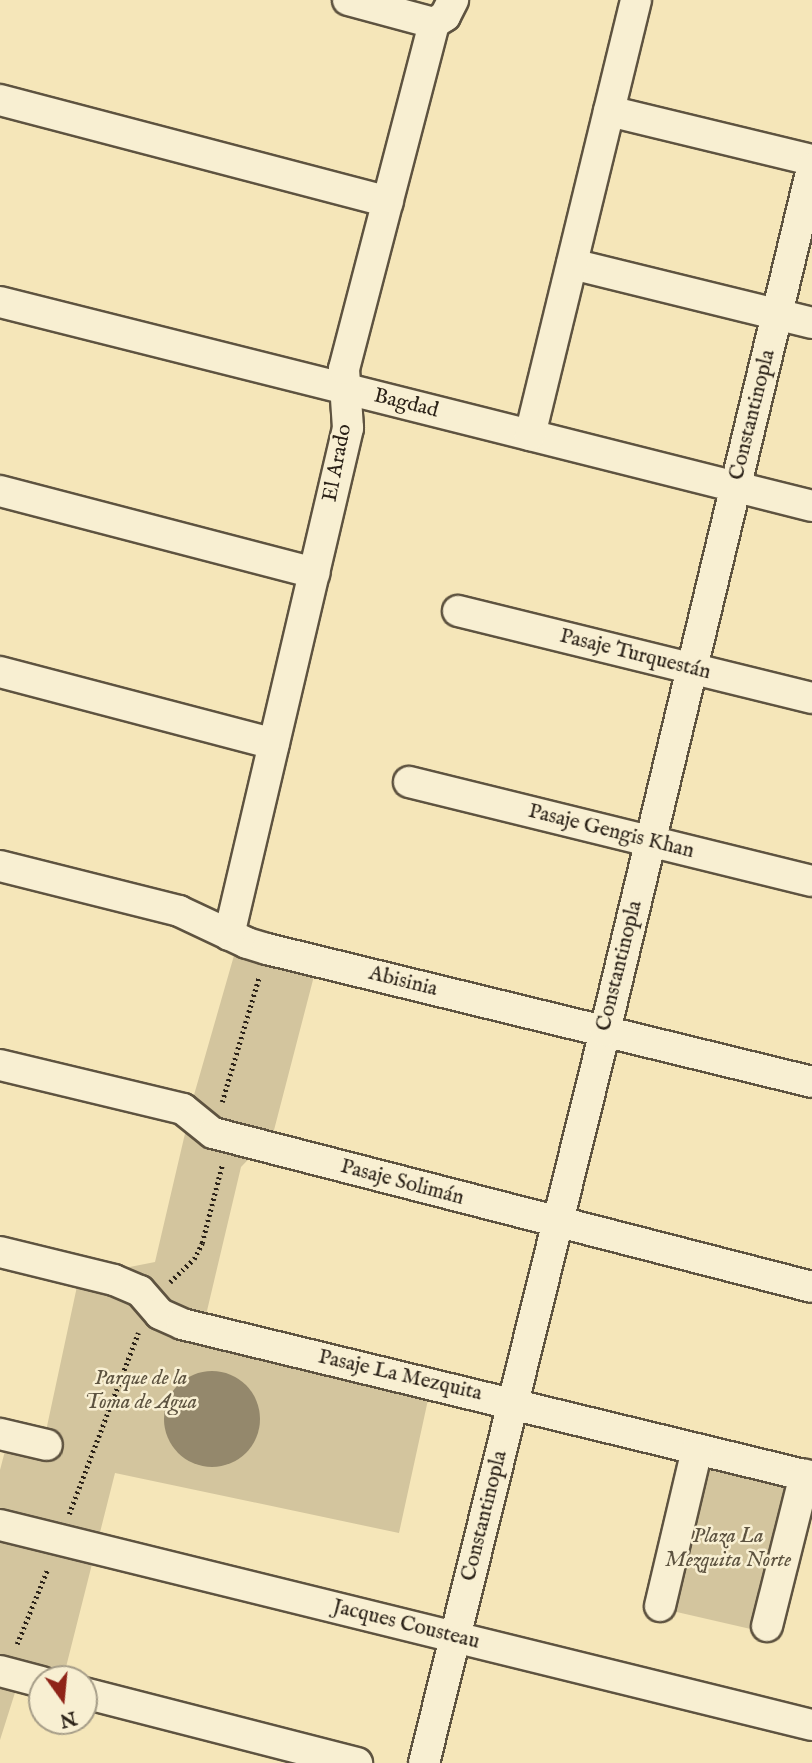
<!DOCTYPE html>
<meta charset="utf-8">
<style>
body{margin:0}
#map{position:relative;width:812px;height:1763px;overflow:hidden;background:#f5e6b9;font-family:"IM FELL English",serif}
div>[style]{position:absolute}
.green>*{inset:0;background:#d3c59e}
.building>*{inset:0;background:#94886c}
.round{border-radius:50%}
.path>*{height:4.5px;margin-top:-2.25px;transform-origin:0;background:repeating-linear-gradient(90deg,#2b2218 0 2px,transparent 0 5.5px)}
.roads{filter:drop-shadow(2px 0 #5e5340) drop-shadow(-2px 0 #5e5340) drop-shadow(0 2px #5e5340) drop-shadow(0 -2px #5e5340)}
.minor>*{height:30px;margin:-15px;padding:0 15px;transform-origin:15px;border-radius:15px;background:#f8efd2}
span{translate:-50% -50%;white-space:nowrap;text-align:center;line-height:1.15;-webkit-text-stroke:5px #f8efd2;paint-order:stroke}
.street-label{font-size:21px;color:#2b2218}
.park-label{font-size:21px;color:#5d5340;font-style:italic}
.north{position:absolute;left:28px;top:1665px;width:70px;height:70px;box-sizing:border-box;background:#f8efd2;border:2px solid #a69d88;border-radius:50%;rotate:165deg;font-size:19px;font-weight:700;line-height:28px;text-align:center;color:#2b2218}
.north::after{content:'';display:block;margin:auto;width:24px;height:32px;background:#8f2418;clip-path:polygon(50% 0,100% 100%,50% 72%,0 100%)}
</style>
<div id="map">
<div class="green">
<i style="clip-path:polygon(235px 952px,314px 976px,273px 1134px,241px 1167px,202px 1332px,431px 1386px,399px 1533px,115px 1473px,65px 1671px,25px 1661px,0 1740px,0 1470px,12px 1424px,46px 1431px,79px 1277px,155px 1262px,194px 1095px)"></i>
<i style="clip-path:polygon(701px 1468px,788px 1487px,755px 1630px,668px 1610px)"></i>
</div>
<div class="building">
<i class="round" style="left:164px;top:1371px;width:96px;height:96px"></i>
</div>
<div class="path">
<i style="left:222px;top:1102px;width:130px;rotate:-73.5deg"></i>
<i style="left:170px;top:1282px;width:33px;rotate:-44deg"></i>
<i style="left:194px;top:1259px;width:18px;rotate:-63deg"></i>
<i style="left:202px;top:1243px;width:81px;rotate:-75.6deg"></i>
<i style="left:69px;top:1514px;width:194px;rotate:-69.1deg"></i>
<i style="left:17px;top:1644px;width:82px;rotate:-67.8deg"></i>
</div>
<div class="roads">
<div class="minor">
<i style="left:348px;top:0;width:89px;rotate:15deg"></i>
<i style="left:0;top:100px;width:401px;rotate:14.7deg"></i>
<i style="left:609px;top:111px;width:209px;rotate:13.6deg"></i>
<i style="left:572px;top:264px;width:247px;rotate:13.8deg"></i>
<i style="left:0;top:302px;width:837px;rotate:14.1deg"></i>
<i style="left:530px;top:435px;width:448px;rotate:-76.3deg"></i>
<i style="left:0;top:491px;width:325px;rotate:14.6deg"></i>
<i style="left:458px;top:611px;width:365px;rotate:13.8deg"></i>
<i style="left:0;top:672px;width:283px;rotate:14.7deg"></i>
<i style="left:409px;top:782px;width:415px;rotate:13.8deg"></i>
<i style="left:0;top:866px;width:185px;rotate:14.1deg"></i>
<i style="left:179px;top:911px;width:75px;rotate:25.2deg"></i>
<i style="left:247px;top:943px;width:21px;rotate:17deg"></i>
<i style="left:267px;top:949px;width:561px;rotate:13.71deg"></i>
<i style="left:229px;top:935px;width:521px;rotate:-76.79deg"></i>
<i style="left:348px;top:428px;width:59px;rotate:-93.9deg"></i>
<i style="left:344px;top:369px;width:358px;rotate:-75.4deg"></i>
<i style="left:434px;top:23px;width:13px;rotate:-32deg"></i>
<i style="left:445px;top:16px;width:18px;rotate:-63deg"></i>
<i style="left:0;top:1065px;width:188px;rotate:13.5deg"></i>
<i style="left:183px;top:1109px;width:38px;rotate:39deg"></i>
<i style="left:213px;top:1133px;width:618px;rotate:14.42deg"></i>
<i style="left:0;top:1252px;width:117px;rotate:13.8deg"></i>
<i style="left:114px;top:1280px;width:28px;rotate:23deg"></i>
<i style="left:140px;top:1291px;width:30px;rotate:49deg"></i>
<i style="left:160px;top:1314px;width:24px;rotate:24deg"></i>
<i style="left:182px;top:1324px;width:648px;rotate:13.65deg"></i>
<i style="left:0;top:1434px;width:48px;rotate:13.2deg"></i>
<i style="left:0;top:1525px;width:836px;rotate:13.84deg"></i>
<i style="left:660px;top:1606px;width:161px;rotate:-76.7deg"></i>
<i style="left:767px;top:1626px;width:156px;rotate:-75.9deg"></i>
<i style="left:0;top:1671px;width:43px;rotate:14.7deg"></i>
<i style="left:84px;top:1693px;width:282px;rotate:14.4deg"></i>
<i style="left:424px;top:1763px;width:754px;rotate:-76.11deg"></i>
<i style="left:605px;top:1031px;width:887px;rotate:-76.51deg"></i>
</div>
</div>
<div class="street-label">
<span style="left:406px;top:404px;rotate:14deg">Bagdad</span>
<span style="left:753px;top:415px;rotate:-76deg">Constantinopla</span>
<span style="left:338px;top:463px;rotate:-79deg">El Arado</span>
<span style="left:635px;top:655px;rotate:14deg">Pasaje Turquestán</span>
<span style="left:611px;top:832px;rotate:14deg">Pasaje Gengis Khan</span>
<span style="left:620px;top:966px;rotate:-76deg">Constantinopla</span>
<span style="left:403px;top:982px;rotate:14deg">Abisinia</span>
<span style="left:402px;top:1183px;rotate:15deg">Pasaje Solimán</span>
<span style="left:400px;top:1376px;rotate:13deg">Pasaje La Mezquita</span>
<span style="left:485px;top:1516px;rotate:-76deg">Constantinopla</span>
<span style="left:406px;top:1625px;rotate:14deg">Jacques Cousteau</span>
</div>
<div class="park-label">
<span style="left:141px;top:1391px">Parque de la<br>Toma de Agua</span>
<span style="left:728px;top:1549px">Plaza La<br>Mezquita Norte</span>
</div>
<div class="north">N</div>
</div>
